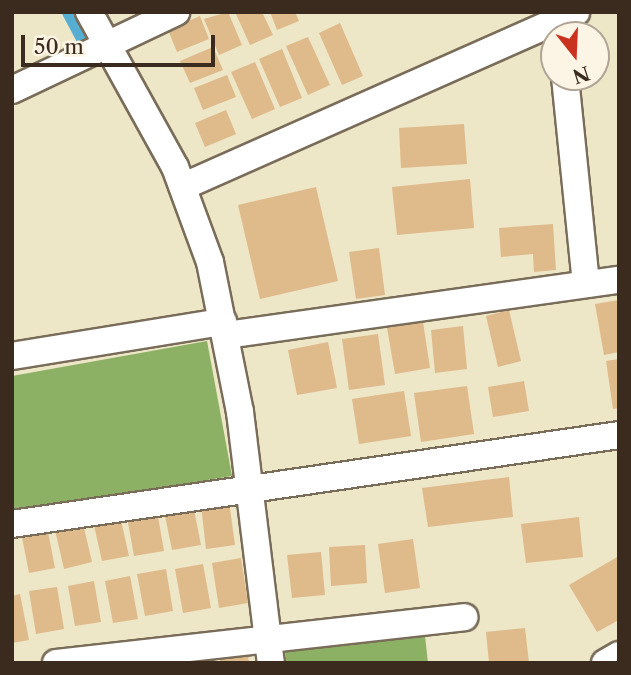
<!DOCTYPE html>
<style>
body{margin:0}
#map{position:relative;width:631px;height:675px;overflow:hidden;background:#ede6c7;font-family:"Libre Caslon Text",serif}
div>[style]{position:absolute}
.forest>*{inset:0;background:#8cb064}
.water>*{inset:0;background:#56aed3}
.building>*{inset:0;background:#dfba8b}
.roads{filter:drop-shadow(2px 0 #796c59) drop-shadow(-2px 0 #796c59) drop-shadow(0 2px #796c59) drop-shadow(0 -2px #796c59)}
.minor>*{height:26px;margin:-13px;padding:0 13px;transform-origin:13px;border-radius:13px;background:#fff}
span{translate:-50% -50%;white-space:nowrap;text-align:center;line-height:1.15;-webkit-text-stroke:5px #fcf5e5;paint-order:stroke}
.frame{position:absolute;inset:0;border:14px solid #3b2a1e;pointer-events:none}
.north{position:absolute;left:540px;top:21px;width:70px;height:70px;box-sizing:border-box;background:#fcf5e5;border:2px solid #afa495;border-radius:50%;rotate:162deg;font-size:19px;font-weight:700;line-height:28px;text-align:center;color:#3b2a1e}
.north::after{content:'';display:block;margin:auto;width:24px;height:32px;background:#c8321e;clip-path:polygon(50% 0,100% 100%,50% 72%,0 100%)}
.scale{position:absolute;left:21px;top:35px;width:194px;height:32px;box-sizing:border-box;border:4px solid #3b2a1e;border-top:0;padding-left:9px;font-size:21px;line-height:24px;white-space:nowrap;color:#3b2a1e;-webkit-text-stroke:5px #fcf5e5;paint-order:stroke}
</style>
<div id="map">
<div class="forest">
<i style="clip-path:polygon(207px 341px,232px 476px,12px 512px,12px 376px)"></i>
<i style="clip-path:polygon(425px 636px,428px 663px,286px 663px,285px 649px)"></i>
</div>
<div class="water">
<i style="clip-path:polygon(61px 12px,77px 12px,91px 38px,78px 44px)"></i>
</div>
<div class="building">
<i style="clip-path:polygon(228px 12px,242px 45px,219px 55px,204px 19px)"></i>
<i style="clip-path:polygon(235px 12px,262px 12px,273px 35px,250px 45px)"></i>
<i style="clip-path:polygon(270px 12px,295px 12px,299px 21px,277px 30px)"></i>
<i style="clip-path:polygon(200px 16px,209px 39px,177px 52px,168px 30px)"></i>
<i style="clip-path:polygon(340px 23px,363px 76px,342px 85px,319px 33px)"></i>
<i style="clip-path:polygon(308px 37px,330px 85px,308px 95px,286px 46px)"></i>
<i style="clip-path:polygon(213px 47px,223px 70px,190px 83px,180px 61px)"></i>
<i style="clip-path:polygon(282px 49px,302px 98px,280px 107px,259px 59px)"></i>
<i style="clip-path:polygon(255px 62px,275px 109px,252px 119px,231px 72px)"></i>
<i style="clip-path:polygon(227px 75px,236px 97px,203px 110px,194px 88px)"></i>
<i style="clip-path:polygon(226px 110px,236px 134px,205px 147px,195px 123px)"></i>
<i style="clip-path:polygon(464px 124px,467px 164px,401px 168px,399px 128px)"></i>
<i style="clip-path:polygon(470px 179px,474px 228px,397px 235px,392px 187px)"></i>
<i style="clip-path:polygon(316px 187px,338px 281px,260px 299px,238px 205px)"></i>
<i style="clip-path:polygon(553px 224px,556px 270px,534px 272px,533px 254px,501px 257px,499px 228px)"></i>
<i style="clip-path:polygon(379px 248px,385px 295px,356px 299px,349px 252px)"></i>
<i style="clip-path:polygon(619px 300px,619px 352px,604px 355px,595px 304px)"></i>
<i style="clip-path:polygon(509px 310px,521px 361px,498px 367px,486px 316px)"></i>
<i style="clip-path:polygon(423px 322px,430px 368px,395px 374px,387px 328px)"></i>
<i style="clip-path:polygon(463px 326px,467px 369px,435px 373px,431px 330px)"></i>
<i style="clip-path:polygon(378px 334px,385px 385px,349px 390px,342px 339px)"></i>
<i style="clip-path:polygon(328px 342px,337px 388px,297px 395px,288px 350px)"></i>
<i style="clip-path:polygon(619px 359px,619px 408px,613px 409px,606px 361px)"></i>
<i style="clip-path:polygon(524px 381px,529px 411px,493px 417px,488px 387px)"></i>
<i style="clip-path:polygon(467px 386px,474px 434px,421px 442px,414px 393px)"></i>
<i style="clip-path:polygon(404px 391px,411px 436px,359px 444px,352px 399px)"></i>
<i style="clip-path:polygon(509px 477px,513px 517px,428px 527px,422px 488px)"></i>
<i style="clip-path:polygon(229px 501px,235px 545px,206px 549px,201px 505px)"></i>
<i style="clip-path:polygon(193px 505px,201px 545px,172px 550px,164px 511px)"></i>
<i style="clip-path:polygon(157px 511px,164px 551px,134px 556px,127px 517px)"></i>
<i style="clip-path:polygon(120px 516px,129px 556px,102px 561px,93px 521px)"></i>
<i style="clip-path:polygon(579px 517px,583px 557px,526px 563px,521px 524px)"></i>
<i style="clip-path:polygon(83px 524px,92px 562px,64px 569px,55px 530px)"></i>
<i style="clip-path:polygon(47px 527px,55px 568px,29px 573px,21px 532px)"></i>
<i style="clip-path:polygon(413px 539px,420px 588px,385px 593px,378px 544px)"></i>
<i style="clip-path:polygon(365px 545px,367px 583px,331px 586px,329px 547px)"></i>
<i style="clip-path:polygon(321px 552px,325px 595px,292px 598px,287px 555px)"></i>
<i style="clip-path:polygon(619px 556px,619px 620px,597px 632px,569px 585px)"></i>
<i style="clip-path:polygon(241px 558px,248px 603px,219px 608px,212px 563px)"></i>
<i style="clip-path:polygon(203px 564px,211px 608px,183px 613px,175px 569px)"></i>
<i style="clip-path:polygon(166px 569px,173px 611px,145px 616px,137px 574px)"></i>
<i style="clip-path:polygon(130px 576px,138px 619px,113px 623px,105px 581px)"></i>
<i style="clip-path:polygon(94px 581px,101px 622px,75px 626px,68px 586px)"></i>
<i style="clip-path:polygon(57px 587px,64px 629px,36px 634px,29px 591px)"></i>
<i style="clip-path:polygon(20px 594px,29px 640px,12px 643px,12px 596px)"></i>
<i style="clip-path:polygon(525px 628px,529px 663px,489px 663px,486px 632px)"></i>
<i style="clip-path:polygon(248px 655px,249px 663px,220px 663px,220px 658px)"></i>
<i style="clip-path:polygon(215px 657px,216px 663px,189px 663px,189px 660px)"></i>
</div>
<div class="roads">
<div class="minor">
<i style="left:89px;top:12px;width:177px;rotate:61deg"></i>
<i style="left:175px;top:167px;width:101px;rotate:69.8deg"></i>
<i style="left:210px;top:262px;width:153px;rotate:78.7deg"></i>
<i style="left:240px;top:412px;width:253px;rotate:83deg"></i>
<i style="left:565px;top:77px;width:208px;rotate:84.2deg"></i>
<i style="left:12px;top:90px;width:182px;rotate:-25.4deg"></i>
<i style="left:184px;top:186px;width:429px;rotate:-23.9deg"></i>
<i style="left:226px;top:335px;width:397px;rotate:-8deg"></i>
<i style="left:12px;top:356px;width:214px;rotate:-9.2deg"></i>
<i style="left:12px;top:524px;width:613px;rotate:-8.34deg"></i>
<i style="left:56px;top:663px;width:411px;rotate:-6.4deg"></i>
<i style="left:605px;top:663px;width:16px;rotate:-30deg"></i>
</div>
</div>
<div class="frame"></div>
<div class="north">N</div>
<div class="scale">50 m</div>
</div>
